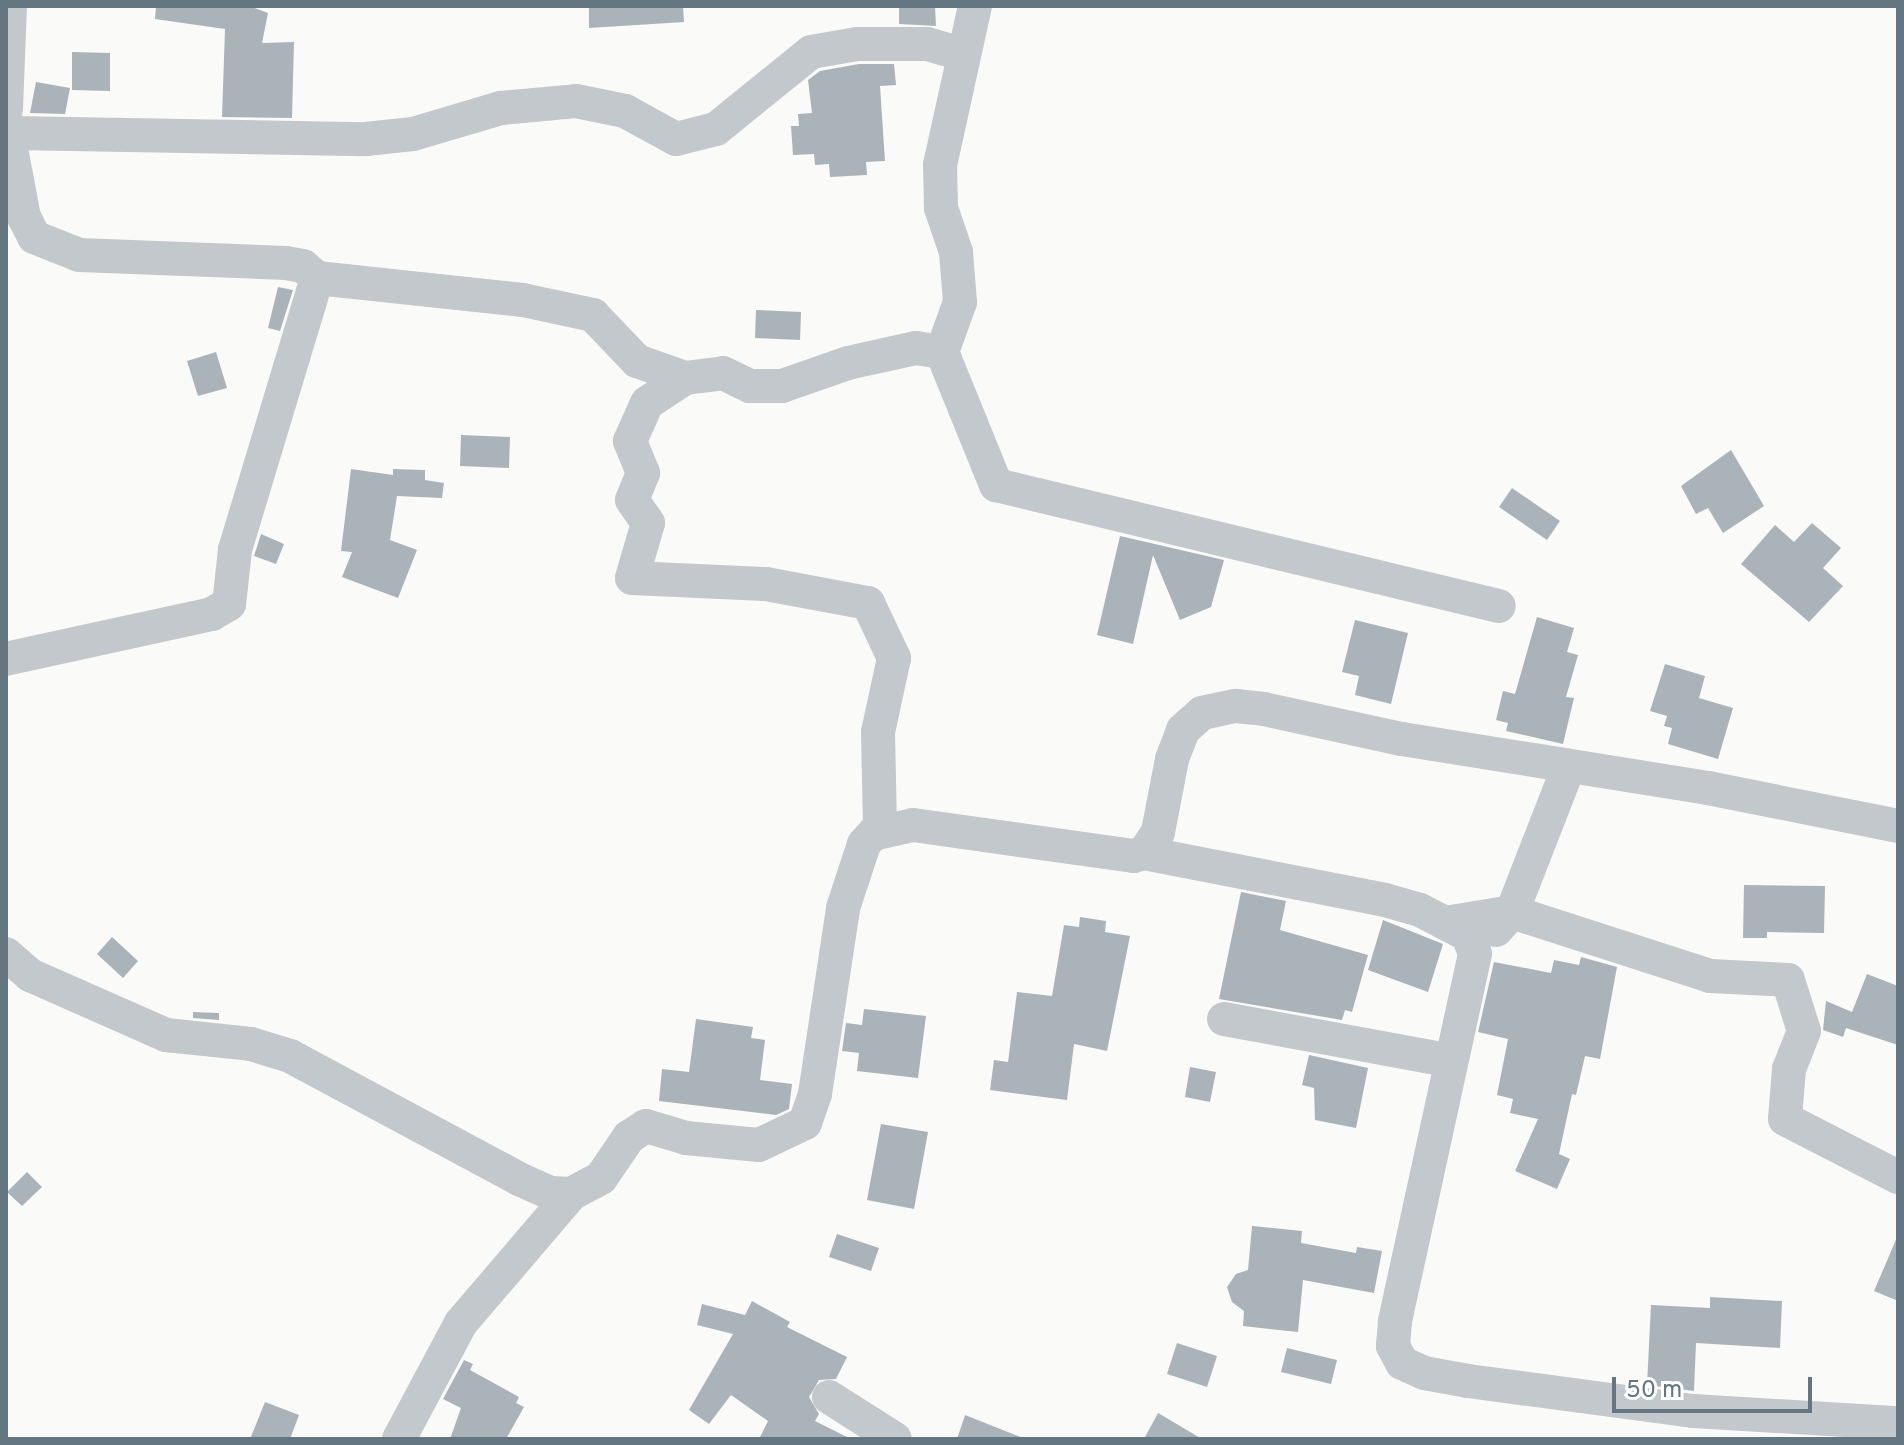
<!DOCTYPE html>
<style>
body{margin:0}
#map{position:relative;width:1904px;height:1445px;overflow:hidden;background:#fafaf8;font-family:Overpass,sans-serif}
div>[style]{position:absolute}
.building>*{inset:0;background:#aab3b9}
.minor>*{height:34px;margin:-17px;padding:0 17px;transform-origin:17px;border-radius:17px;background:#c3c8cc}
span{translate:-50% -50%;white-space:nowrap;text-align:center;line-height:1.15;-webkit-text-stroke:8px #fff;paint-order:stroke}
.frame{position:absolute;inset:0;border:8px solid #657683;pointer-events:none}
.scale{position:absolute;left:1612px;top:1377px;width:200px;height:36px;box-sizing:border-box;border:4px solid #657683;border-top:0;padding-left:10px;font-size:24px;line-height:28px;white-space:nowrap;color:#657683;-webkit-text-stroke:6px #fff;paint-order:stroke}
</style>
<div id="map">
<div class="building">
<i style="clip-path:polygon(156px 6px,249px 6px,268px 13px,262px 43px,294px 42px,292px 118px,222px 117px,225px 29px,155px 19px)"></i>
<i style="clip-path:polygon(589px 6px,683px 6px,684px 22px,589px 28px)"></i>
<i style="clip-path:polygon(899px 6px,935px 6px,936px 26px,899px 24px)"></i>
<i style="clip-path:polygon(72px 52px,110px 53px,110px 91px,72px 90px)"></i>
<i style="clip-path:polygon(859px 64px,894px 64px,896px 85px,880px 86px,885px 161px,866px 162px,867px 175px,830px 177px,829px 164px,815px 165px,814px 154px,793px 155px,791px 126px,799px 126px,798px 114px,812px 113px,808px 80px,820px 71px)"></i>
<i style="clip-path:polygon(36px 82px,70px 88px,65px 114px,30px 113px)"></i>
<i style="clip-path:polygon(278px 287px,293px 290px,280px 331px,268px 328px)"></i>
<i style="clip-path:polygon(756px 310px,801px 312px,800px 340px,755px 338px)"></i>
<i style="clip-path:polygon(216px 352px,227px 388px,198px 396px,187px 361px)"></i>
<i style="clip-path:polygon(461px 435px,510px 437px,509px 468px,460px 466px)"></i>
<i style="clip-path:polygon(1731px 450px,1764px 506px,1723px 533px,1708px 508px,1696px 514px,1681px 486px)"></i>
<i style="clip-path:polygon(351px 469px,393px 475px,393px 469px,425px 470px,425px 480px,444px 483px,442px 498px,397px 496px,390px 540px,417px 550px,398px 598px,342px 577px,352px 552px,341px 551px)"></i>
<i style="clip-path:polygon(1512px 488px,1560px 521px,1547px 540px,1499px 507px)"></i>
<i style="clip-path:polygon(1812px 523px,1841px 548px,1823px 568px,1843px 586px,1809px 622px,1741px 564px,1775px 525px,1794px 542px)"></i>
<i style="clip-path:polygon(261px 534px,284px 544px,276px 564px,254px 556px)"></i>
<i style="clip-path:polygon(1120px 536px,1224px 560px,1211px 607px,1180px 620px,1153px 555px,1133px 644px,1097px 635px)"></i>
<i style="clip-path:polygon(1537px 617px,1574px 628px,1567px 652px,1578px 655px,1566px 697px,1574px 698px,1563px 744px,1506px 731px,1508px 723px,1496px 720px,1503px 691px,1515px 694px)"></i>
<i style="clip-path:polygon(1355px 620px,1408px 633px,1391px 704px,1355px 695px,1359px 676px,1342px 672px)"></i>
<i style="clip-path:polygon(1665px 664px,1705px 676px,1699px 698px,1733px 708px,1718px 759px,1668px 744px,1672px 728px,1664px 726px,1667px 716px,1650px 711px)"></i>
<i style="clip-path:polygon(1744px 885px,1825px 886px,1824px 933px,1767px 932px,1767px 938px,1743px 938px)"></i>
<i style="clip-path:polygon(1241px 892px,1286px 901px,1280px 930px,1368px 955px,1352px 1012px,1345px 1010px,1342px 1020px,1219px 999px)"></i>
<i style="clip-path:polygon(1080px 917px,1106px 921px,1105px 932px,1130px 936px,1107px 1051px,1074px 1044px,1067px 1100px,990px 1090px,994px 1060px,1008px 1062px,1017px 992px,1052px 996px,1064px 925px,1079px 927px)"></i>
<i style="clip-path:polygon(1383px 920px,1443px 944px,1428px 992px,1368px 970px)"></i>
<i style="clip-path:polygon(112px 937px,138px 961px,123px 978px,97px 954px)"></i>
<i style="clip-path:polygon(1581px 957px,1617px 967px,1600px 1059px,1585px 1056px,1576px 1095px,1572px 1094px,1559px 1154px,1570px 1159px,1557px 1189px,1515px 1171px,1538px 1119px,1510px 1113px,1513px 1099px,1497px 1095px,1508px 1039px,1478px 1032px,1494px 962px,1551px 973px,1554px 960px,1579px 965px)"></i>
<i style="clip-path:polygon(1867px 974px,1898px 986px,1898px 1045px,1846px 1028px,1843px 1037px,1823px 1030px,1826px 1001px,1852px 1012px)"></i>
<i style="clip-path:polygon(864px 1009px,926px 1016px,918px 1078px,857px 1071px,859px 1053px,842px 1051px,846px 1023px,862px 1025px)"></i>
<i style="clip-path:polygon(193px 1012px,219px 1013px,219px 1020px,193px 1018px)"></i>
<i style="clip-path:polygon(696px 1019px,753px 1027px,751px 1038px,765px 1040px,760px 1080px,792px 1084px,789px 1109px,776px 1115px,659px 1101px,662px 1069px,689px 1072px)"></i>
<i style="clip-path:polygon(1309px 1055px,1368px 1068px,1356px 1128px,1315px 1120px,1314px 1088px,1302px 1085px)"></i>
<i style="clip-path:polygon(1190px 1067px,1216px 1072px,1210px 1102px,1185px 1097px)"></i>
<i style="clip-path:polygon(881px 1124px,928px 1132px,914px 1209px,867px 1200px)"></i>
<i style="clip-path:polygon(27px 1172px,42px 1187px,22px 1206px,7px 1192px)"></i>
<i style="clip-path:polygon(1252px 1226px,1302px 1231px,1301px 1243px,1356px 1253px,1357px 1247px,1382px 1251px,1374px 1293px,1303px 1280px,1298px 1332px,1243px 1326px,1244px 1311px,1232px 1302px,1227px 1287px,1236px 1274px,1248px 1270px)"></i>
<i style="clip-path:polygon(837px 1234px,879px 1248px,871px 1271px,829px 1257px)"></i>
<i style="clip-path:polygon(1898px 1235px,1898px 1301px,1874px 1291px)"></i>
<i style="clip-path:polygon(1710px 1297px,1782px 1301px,1780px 1348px,1696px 1343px,1694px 1391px,1647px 1385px,1651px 1305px,1710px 1308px)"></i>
<i style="clip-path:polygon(752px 1301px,790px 1322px,787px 1327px,847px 1357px,836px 1379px,819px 1380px,809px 1397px,819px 1414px,815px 1421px,851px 1439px,759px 1439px,768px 1421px,731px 1395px,709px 1424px,689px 1410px,733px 1334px,697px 1325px,702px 1304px,745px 1315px)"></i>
<i style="clip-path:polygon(1177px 1343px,1217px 1356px,1207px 1387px,1167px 1374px)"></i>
<i style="clip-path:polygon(1287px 1348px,1337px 1360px,1331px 1384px,1281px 1372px)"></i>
<i style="clip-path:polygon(464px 1360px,473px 1364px,470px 1370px,519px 1397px,516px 1403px,524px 1407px,506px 1439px,450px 1439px,461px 1408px,443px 1399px)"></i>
<i style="clip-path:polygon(265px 1402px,299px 1415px,290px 1439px,250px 1439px)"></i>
<i style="clip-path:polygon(1158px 1413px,1202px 1439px,1144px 1439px)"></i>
<i style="clip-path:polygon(965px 1415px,1023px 1438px,1023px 1439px,957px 1439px)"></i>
</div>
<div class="minor">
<i style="left:6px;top:109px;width:103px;rotate:-87.8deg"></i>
<i style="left:6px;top:122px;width:97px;rotate:79.3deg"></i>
<i style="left:24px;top:217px;width:22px;rotate:63deg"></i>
<i style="left:34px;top:237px;width:48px;rotate:21.8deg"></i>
<i style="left:79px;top:255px;width:207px;rotate:2.2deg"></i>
<i style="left:286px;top:263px;width:17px;rotate:10deg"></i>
<i style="left:303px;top:266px;width:18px;rotate:41deg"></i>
<i style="left:317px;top:278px;width:284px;rotate:106.8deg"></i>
<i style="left:235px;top:550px;width:54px;rotate:96.3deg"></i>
<i style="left:229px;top:604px;width:20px;rotate:150deg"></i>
<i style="left:212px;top:614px;width:211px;rotate:167.7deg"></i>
<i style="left:12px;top:133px;width:354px;rotate:1deg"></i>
<i style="left:366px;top:139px;width:47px;rotate:-6.1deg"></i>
<i style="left:413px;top:134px;width:92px;rotate:-16.5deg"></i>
<i style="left:501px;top:108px;width:75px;rotate:-5.3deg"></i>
<i style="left:576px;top:101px;width:50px;rotate:11.5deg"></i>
<i style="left:625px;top:111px;width:58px;rotate:28.8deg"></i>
<i style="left:676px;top:139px;width:41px;rotate:-14deg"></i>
<i style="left:716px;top:129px;width:122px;rotate:-39deg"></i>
<i style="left:811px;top:52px;width:47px;rotate:-9.9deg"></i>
<i style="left:857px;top:44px;width:70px"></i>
<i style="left:927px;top:44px;width:36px;rotate:16deg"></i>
<i style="left:317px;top:278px;width:207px;rotate:6.1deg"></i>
<i style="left:523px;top:300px;width:72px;rotate:12.1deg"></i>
<i style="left:593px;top:315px;width:64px;rotate:46.3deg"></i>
<i style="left:637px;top:361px;width:51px;rotate:19.5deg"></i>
<i style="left:685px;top:378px;width:38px;rotate:-7deg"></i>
<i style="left:723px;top:373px;width:30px;rotate:26deg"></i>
<i style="left:750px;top:386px;width:32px"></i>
<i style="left:782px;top:386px;width:70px;rotate:-19.2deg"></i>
<i style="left:848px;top:363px;width:70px;rotate:-12.4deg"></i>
<i style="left:916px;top:348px;width:26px;rotate:9deg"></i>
<i style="left:942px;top:352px;width:53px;rotate:-70.2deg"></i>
<i style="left:960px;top:302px;width:50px;rotate:-94.6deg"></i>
<i style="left:956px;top:252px;width:46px;rotate:-108.8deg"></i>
<i style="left:941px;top:208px;width:43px;rotate:-91.3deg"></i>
<i style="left:940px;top:165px;width:163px;rotate:-77.6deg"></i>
<i style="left:942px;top:352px;width:144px;rotate:67.9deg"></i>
<i style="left:996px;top:485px;width:517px;rotate:13.53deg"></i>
<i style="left:685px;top:378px;width:45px;rotate:146.7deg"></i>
<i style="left:647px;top:403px;width:42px;rotate:114.1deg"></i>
<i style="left:630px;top:441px;width:35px;rotate:68deg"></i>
<i style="left:643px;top:473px;width:29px;rotate:112deg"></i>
<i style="left:632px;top:500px;width:28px;rotate:55deg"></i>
<i style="left:648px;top:523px;width:57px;rotate:106.2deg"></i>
<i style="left:632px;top:578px;width:134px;rotate:2.6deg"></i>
<i style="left:766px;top:584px;width:104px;rotate:10.6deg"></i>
<i style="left:868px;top:603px;width:61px;rotate:64.7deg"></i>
<i style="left:894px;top:658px;width:76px;rotate:102.2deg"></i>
<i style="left:878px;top:732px;width:99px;rotate:88.8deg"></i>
<i style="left:1144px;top:853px;width:246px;rotate:11deg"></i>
<i style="left:1385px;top:900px;width:36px;rotate:16deg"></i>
<i style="left:1420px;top:910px;width:54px;rotate:27.5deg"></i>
<i style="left:1468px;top:935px;width:20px;rotate:70deg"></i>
<i style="left:1475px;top:954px;width:377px;rotate:102.3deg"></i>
<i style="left:1395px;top:1322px;width:24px;rotate:95deg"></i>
<i style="left:1393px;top:1346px;width:19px;rotate:62deg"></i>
<i style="left:1402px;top:1363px;width:24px;rotate:24deg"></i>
<i style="left:1424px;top:1373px;width:45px;rotate:10.3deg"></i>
<i style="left:1468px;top:1381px;width:227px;rotate:7.6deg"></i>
<i style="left:1693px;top:1411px;width:205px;rotate:3.4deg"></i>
<i style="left:1445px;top:923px;width:68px;rotate:-9.3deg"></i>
<i style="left:1512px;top:912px;width:208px;rotate:17.9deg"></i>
<i style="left:1710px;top:976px;width:78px;rotate:2.9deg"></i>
<i style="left:1788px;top:980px;width:53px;rotate:72.6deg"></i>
<i style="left:1804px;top:1031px;width:41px;rotate:111.5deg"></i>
<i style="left:1789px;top:1069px;width:50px;rotate:94.6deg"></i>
<i style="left:1785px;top:1119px;width:127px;rotate:27.2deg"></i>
<i style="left:1496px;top:930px;width:24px;rotate:-48deg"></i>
<i style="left:1512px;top:912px;width:157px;rotate:-68.7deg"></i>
<i style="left:6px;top:954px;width:32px;rotate:41deg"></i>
<i style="left:30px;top:975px;width:149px;rotate:23.8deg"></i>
<i style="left:166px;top:1035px;width:85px;rotate:6deg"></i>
<i style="left:251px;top:1044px;width:41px;rotate:17.1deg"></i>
<i style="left:290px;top:1056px;width:260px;rotate:28.2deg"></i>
<i style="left:519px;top:1179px;width:35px;rotate:24deg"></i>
<i style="left:551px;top:1193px;width:20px;rotate:3deg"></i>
<i style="left:571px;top:1194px;width:34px;rotate:-28deg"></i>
<i style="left:601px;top:1178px;width:50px;rotate:-55.7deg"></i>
<i style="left:629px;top:1137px;width:20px;rotate:-33deg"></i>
<i style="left:646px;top:1126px;width:42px;rotate:16.7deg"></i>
<i style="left:686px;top:1138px;width:73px;rotate:5.5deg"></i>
<i style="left:759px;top:1145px;width:51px;rotate:-25.6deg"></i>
<i style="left:805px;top:1123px;width:31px;rotate:-71deg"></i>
<i style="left:815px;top:1094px;width:188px;rotate:-81.4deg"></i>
<i style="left:843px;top:908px;width:67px;rotate:-71.8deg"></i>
<i style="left:864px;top:844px;width:13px;rotate:-48deg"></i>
<i style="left:873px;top:834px;width:41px;rotate:-12.7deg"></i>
<i style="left:913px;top:825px;width:223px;rotate:8deg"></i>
<i style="left:1134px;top:856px;width:10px;rotate:-17deg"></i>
<i style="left:1144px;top:853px;width:25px;rotate:-56deg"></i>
<i style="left:1158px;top:832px;width:74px;rotate:-79.1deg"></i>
<i style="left:1172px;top:759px;width:31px;rotate:-69deg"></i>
<i style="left:1183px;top:730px;width:25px;rotate:-42deg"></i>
<i style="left:1202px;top:713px;width:35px;rotate:-12deg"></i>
<i style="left:1236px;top:706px;width:28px;rotate:6deg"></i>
<i style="left:1264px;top:709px;width:141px;rotate:12.3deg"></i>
<i style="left:1402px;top:739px;width:310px;rotate:9.1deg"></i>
<i style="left:1708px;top:788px;width:194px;rotate:11.3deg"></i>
<i style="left:1224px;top:1019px;width:228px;rotate:10.4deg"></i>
<i style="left:829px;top:1397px;width:78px;rotate:32.5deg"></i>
<i style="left:399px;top:1439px;width:132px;rotate:-61.9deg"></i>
<i style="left:461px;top:1323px;width:170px;rotate:-49.5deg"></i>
</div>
<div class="frame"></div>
<div class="scale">50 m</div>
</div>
